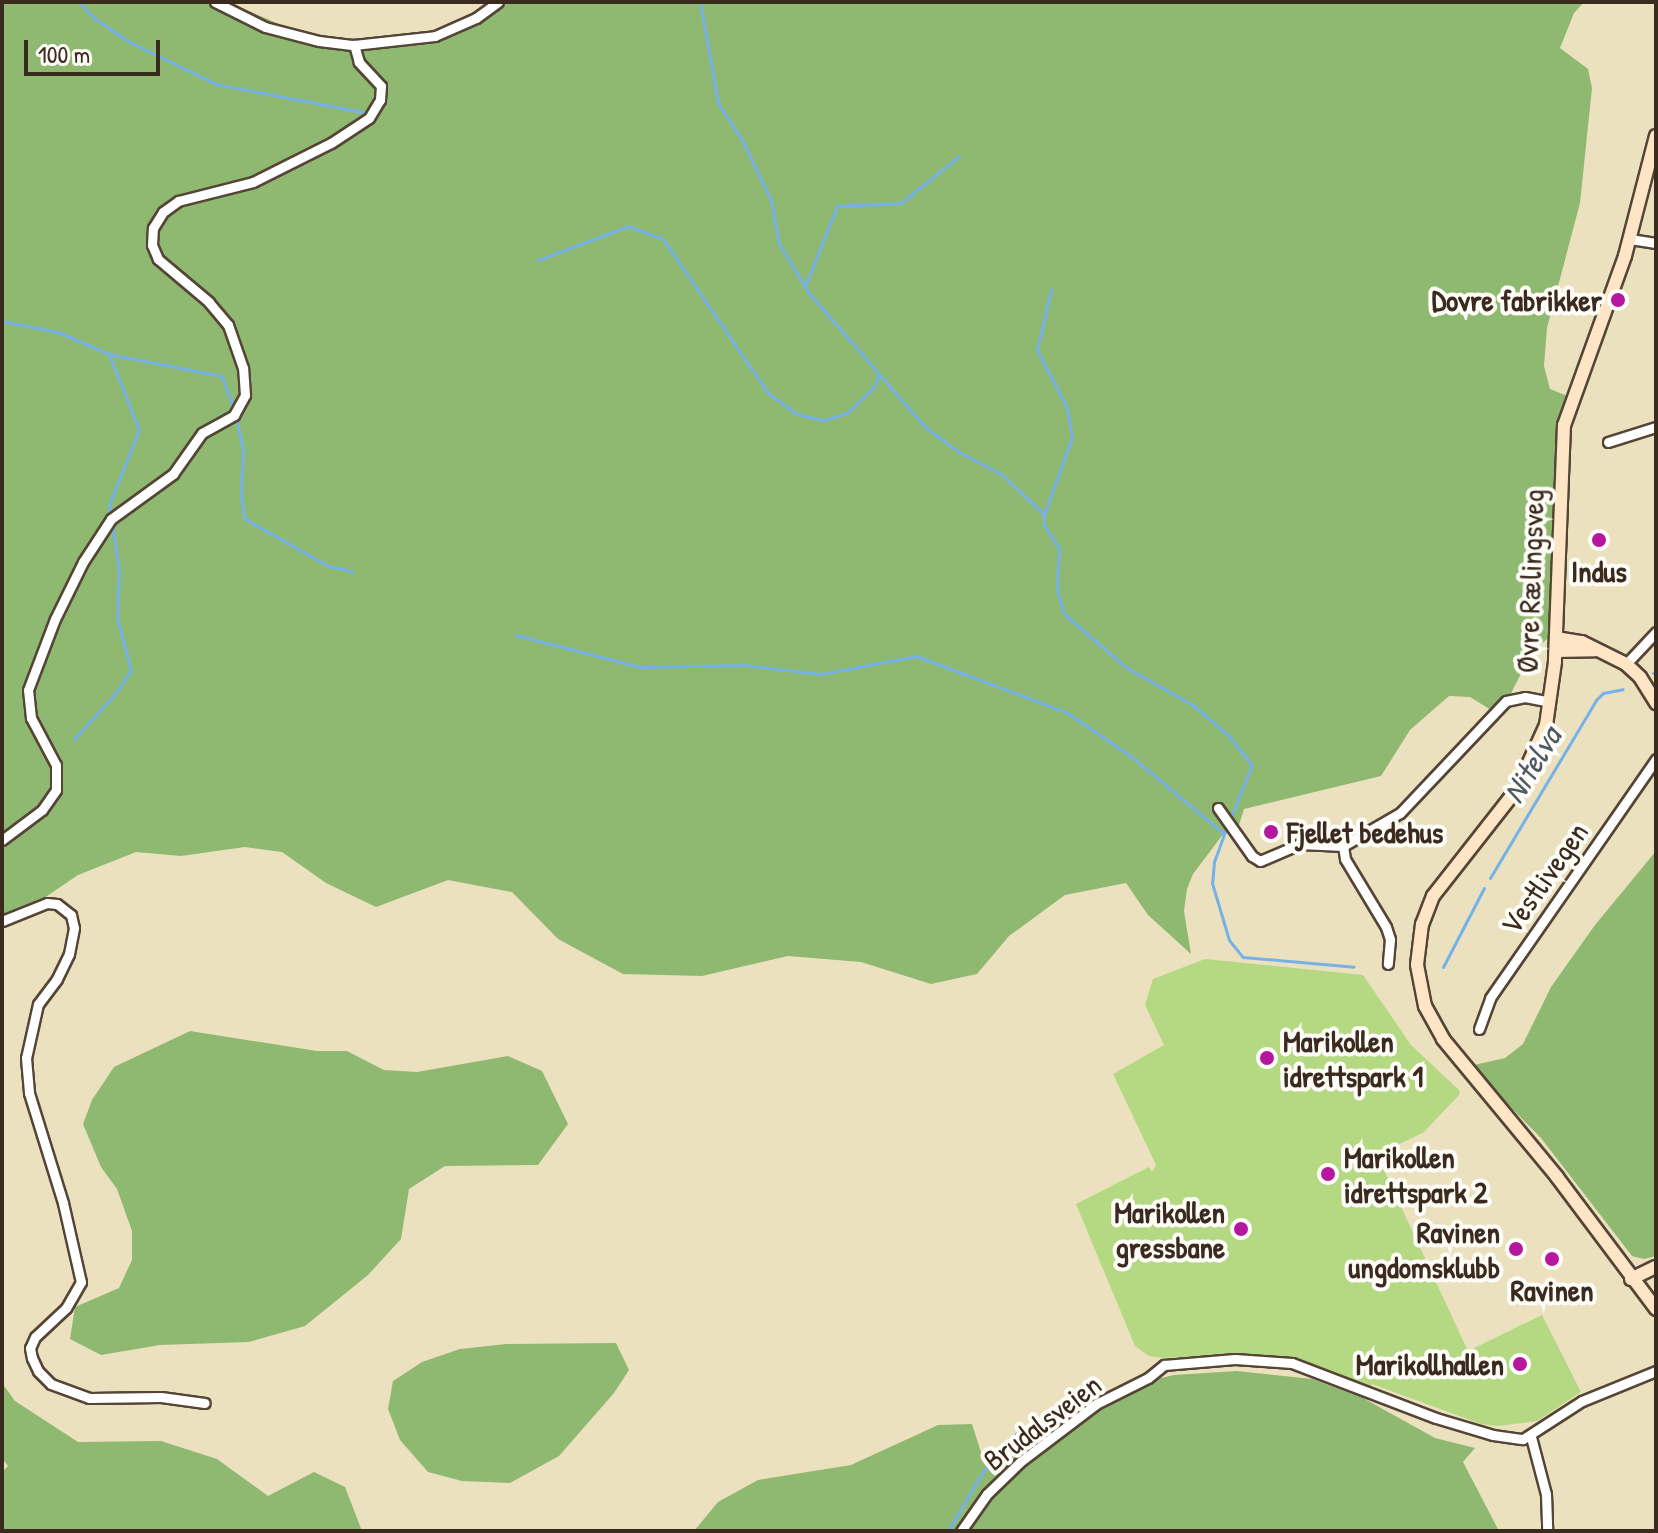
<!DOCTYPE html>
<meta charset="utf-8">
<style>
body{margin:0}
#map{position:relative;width:1658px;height:1533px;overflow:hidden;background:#ebe1bf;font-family:"Patrick Hand",sans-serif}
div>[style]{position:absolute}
.green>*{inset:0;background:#b4d982}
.forest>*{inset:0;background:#8fb970}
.stream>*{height:3px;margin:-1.5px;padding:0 1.5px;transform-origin:1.5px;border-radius:1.5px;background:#76b2e8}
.roads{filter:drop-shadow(2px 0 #554536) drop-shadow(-2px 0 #554536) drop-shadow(0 2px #554536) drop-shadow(0 -2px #554536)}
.street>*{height:9px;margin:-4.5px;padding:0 4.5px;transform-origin:4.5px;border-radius:4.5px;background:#fff}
.secondary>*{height:12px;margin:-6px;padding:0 6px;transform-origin:6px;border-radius:6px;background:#fee5c5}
.dots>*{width:22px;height:22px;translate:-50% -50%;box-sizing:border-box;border:4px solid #fdfcf7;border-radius:50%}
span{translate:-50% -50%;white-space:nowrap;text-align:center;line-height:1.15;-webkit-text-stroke:8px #fdfcf7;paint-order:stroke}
.poi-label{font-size:30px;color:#3b2a1e;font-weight:700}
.right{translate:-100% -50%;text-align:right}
.left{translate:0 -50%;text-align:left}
.street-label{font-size:30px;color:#3b2a1e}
.water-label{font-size:32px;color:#505a65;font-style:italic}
.frame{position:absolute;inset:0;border:4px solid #3b2a1e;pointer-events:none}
.scale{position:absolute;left:24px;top:40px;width:136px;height:36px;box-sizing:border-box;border:4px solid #3b2a1e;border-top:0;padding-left:10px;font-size:24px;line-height:28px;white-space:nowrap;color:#3b2a1e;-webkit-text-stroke:6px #fdfcf7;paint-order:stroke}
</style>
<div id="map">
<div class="green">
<i style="clip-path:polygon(1205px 959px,1363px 975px,1411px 1045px,1460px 1091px,1459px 1095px,1424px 1132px,1377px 1155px,1468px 1351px,1542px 1315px,1581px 1392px,1537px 1421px,1498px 1426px,1481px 1424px,1372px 1384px,1370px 1388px,1293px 1359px,1234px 1354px,1163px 1358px,1149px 1356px,1135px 1346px,1076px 1204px,1149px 1167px,1152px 1172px,1156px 1165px,1113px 1074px,1164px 1045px,1145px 1005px,1153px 979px)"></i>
</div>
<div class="forest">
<i style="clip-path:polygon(2px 2px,228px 2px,302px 34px,388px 42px,425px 36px,472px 19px,498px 2px,1584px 2px,1574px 13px,1560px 48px,1588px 69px,1592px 88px,1580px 203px,1547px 328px,1544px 366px,1550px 389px,1575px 399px,1567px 427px,1565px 622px,1531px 654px,1504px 707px,1496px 713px,1470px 697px,1449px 696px,1410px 730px,1381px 776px,1244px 809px,1238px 828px,1224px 833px,1193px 874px,1187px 889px,1184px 911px,1191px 954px,1148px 915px,1126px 883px,1065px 895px,1009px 936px,977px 974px,931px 984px,861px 962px,788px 956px,702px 976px,623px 974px,558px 939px,512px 892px,448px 880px,376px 907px,326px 883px,282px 852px,245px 847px,181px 856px,136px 852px,78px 875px,28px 909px,2px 919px)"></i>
<i style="clip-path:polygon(1656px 851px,1656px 1256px,1644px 1259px,1632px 1256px,1541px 1138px,1470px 1066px,1505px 1058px,1523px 1044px,1551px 987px,1595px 925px)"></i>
<i style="clip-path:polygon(190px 1031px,317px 1051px,347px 1051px,384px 1070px,417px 1072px,508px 1056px,542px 1071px,568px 1124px,538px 1165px,445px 1166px,409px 1189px,401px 1239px,368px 1275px,305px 1326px,249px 1342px,160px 1345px,101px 1355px,70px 1339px,75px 1307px,119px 1288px,132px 1260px,132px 1231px,117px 1189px,101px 1167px,83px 1124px,92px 1100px,114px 1067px)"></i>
<i style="clip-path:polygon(616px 1343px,629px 1370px,614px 1393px,559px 1456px,510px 1483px,462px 1481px,428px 1472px,400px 1440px,388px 1409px,393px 1381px,422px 1362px,460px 1349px,506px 1344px)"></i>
<i style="clip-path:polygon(1237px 1371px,1312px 1379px,1363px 1398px,1435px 1438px,1475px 1448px,1463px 1462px,1499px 1531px,694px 1531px,718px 1502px,758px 1480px,851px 1465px,938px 1425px,972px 1424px,985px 1465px,1046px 1443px,1068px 1413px,1110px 1390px,1174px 1375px)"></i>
<i style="clip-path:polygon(2px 1383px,15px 1401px,78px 1442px,161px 1441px,217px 1459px,268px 1496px,314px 1472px,345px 1487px,362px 1531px,2px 1531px,2px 1472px,8px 1466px,2px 1458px)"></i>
</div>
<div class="stream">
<i style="left:79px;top:2px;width:23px;rotate:47deg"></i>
<i style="left:95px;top:19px;width:42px;rotate:33.3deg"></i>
<i style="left:130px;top:42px;width:96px;rotate:26deg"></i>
<i style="left:216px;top:84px;width:165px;rotate:10.8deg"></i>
<i style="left:700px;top:2px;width:103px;rotate:79.9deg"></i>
<i style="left:718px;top:103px;width:44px;rotate:57deg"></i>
<i style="left:742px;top:140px;width:67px;rotate:64.2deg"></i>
<i style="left:771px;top:200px;width:45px;rotate:79.7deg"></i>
<i style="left:779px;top:244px;width:57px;rotate:58.5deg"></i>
<i style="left:809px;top:293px;width:177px;rotate:49.1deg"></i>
<i style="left:925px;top:427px;width:42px;rotate:36.3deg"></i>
<i style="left:959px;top:452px;width:47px;rotate:27.6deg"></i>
<i style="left:1001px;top:474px;width:59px;rotate:42.9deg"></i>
<i style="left:1044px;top:514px;width:11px;rotate:90deg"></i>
<i style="left:1044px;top:525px;width:27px;rotate:57deg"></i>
<i style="left:1059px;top:548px;width:42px;rotate:92.7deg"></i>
<i style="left:1057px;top:590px;width:25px;rotate:74deg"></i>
<i style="left:1064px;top:614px;width:83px;rotate:40.6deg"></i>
<i style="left:1127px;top:668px;width:76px;rotate:29.3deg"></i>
<i style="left:1193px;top:705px;width:48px;rotate:40.7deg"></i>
<i style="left:1229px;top:736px;width:37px;rotate:52deg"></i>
<i style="left:1252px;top:765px;width:58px;rotate:112.2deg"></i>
<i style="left:538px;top:260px;width:97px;rotate:-20.5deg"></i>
<i style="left:629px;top:226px;width:36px;rotate:21deg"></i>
<i style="left:663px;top:239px;width:186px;rotate:55.7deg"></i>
<i style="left:768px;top:393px;width:36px;rotate:36deg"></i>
<i style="left:797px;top:414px;width:28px;rotate:13deg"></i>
<i style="left:824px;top:420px;width:24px;rotate:-17deg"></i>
<i style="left:847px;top:413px;width:37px;rotate:-44deg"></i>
<i style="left:874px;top:387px;width:12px;rotate:-70deg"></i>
<i style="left:806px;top:284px;width:84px;rotate:-68.3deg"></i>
<i style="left:837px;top:206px;width:64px;rotate:-2.7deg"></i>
<i style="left:901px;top:203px;width:75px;rotate:-39deg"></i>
<i style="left:2px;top:321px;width:57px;rotate:11.1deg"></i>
<i style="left:58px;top:332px;width:56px;rotate:23.3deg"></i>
<i style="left:109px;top:354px;width:115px;rotate:11deg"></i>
<i style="left:222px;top:376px;width:36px;rotate:71deg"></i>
<i style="left:109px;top:354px;width:82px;rotate:68.5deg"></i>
<i style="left:139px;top:430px;width:81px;rotate:111.8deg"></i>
<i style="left:109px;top:505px;width:9px;rotate:77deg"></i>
<i style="left:236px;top:417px;width:34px;rotate:78deg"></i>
<i style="left:243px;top:450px;width:47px;rotate:92.4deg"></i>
<i style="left:241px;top:497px;width:22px;rotate:80deg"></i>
<i style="left:245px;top:519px;width:95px;rotate:29.5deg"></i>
<i style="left:328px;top:566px;width:25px;rotate:12deg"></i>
<i style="left:1045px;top:512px;width:80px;rotate:-70.2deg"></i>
<i style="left:1072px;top:437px;width:29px;rotate:-100deg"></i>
<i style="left:1067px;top:408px;width:65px;rotate:-117.3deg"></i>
<i style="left:1037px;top:350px;width:62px;rotate:-76.9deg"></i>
<i style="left:516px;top:635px;width:128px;rotate:14.5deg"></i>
<i style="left:640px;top:667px;width:105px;rotate:-1.1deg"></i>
<i style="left:745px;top:665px;width:77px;rotate:6.8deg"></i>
<i style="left:821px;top:674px;width:97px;rotate:-10.7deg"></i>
<i style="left:916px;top:656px;width:160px;rotate:20.5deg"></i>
<i style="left:1066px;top:712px;width:80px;rotate:34.3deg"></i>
<i style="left:1132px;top:757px;width:119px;rotate:39.9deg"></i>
<i style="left:1653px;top:673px;width:4px;rotate:-34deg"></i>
<i style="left:74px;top:739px;width:62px;rotate:-47.6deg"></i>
<i style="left:116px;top:693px;width:27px;rotate:-57deg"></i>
<i style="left:131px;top:670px;width:54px;rotate:-105.1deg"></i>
<i style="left:117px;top:618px;width:46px;rotate:-87.5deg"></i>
<i style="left:119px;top:572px;width:50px;rotate:-98deg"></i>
<i style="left:1227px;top:826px;width:38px;rotate:110deg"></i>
<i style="left:1214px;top:862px;width:21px;rotate:95deg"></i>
<i style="left:1212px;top:883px;width:59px;rotate:73.4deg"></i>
<i style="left:1229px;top:940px;width:22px;rotate:51deg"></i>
<i style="left:1243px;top:957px;width:111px;rotate:5.1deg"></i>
<i style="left:1490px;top:878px;width:207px;rotate:-59.2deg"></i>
<i style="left:1596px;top:700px;width:10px;rotate:-45deg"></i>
<i style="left:1603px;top:693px;width:20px;rotate:-11deg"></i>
<i style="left:1443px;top:967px;width:89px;rotate:-62.6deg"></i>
<i style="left:948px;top:1531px;width:67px;rotate:-59.6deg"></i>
<i style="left:982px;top:1473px;width:61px;rotate:-49deg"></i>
</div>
<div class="roads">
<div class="street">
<i style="left:215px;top:2px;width:56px;rotate:26.6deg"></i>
<i style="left:265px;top:27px;width:56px;rotate:14.5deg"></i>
<i style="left:319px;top:41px;width:35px;rotate:7deg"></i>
<i style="left:354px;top:45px;width:81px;rotate:-6.3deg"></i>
<i style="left:435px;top:36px;width:45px;rotate:-23.7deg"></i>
<i style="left:476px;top:18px;width:27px;rotate:-36deg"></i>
<i style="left:1630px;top:239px;width:26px;rotate:9deg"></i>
<i style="left:1608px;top:442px;width:50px;rotate:-17.4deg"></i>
<i style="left:1626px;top:664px;width:44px;rotate:-46.8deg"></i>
<i style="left:1218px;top:808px;width:59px;rotate:54.7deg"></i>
<i style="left:1252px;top:856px;width:9px;rotate:32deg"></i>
<i style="left:1260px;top:861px;width:43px;rotate:-23deg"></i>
<i style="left:1300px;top:844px;width:43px;rotate:2.7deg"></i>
<i style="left:2px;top:840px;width:50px;rotate:-36.9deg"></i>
<i style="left:42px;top:810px;width:24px;rotate:-55deg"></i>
<i style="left:56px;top:790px;width:25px;rotate:-90deg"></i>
<i style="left:56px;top:765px;width:53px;rotate:-118deg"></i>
<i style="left:31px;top:718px;width:28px;rotate:-96deg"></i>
<i style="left:28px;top:690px;width:76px;rotate:-69.2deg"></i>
<i style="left:55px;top:619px;width:64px;rotate:-63.8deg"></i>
<i style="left:83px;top:562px;width:51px;rotate:-56.9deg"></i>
<i style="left:111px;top:519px;width:77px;rotate:-36deg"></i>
<i style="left:173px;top:474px;width:50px;rotate:-54.7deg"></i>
<i style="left:202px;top:433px;width:37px;rotate:-29deg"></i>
<i style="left:234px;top:415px;width:23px;rotate:-61deg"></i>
<i style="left:245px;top:395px;width:27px;rotate:-94deg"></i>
<i style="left:243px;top:368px;width:46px;rotate:-109.2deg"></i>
<i style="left:228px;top:325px;width:30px;rotate:-130deg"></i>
<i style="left:209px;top:302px;width:67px;rotate:-139.9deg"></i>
<i style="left:158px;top:259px;width:15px;rotate:-113deg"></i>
<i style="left:152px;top:245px;width:17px;rotate:-87deg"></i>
<i style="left:153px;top:228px;width:19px;rotate:-58deg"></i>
<i style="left:163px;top:212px;width:19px;rotate:-36deg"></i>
<i style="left:178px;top:201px;width:77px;rotate:-14.2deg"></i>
<i style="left:253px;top:182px;width:87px;rotate:-26.6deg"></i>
<i style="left:331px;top:143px;width:45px;rotate:-33.3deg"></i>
<i style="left:369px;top:118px;width:21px;rotate:-59deg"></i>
<i style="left:380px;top:100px;width:14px;rotate:-86deg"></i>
<i style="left:381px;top:86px;width:33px;rotate:-133deg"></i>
<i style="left:359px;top:62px;width:18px;rotate:-106deg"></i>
<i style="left:1343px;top:846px;width:66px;rotate:-30.1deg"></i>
<i style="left:1400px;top:813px;width:154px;rotate:-46.6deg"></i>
<i style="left:1506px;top:701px;width:19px;rotate:-12deg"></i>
<i style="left:1525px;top:697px;width:25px;rotate:11deg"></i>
<i style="left:1343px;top:846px;width:13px;rotate:81deg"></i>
<i style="left:1345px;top:859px;width:79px;rotate:58.9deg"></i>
<i style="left:1386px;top:927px;width:13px;rotate:72deg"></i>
<i style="left:1390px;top:939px;width:25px;rotate:95deg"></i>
<i style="left:2px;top:921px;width:48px;rotate:-21.8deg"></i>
<i style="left:47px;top:903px;width:10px;rotate:6deg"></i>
<i style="left:57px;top:904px;width:18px;rotate:38deg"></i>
<i style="left:71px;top:915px;width:13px;rotate:77deg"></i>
<i style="left:74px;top:928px;width:26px;rotate:101deg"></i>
<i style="left:69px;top:954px;width:28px;rotate:116deg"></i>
<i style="left:57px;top:979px;width:31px;rotate:127deg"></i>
<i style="left:38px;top:1004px;width:55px;rotate:102.5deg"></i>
<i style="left:26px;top:1058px;width:35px;rotate:85deg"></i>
<i style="left:29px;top:1093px;width:115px;rotate:72.8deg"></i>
<i style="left:63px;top:1203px;width:81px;rotate:77.2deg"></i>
<i style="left:81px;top:1282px;width:30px;rotate:120deg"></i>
<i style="left:66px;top:1308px;width:42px;rotate:136.9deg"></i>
<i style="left:35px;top:1337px;width:12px;rotate:114deg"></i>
<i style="left:30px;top:1348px;width:10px;rotate:79deg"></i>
<i style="left:32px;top:1358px;width:14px;rotate:65deg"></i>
<i style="left:38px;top:1371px;width:18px;rotate:45deg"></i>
<i style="left:51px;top:1384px;width:40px;rotate:20.2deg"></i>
<i style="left:89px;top:1398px;width:72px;rotate:-0.8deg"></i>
<i style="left:161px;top:1397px;width:44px;rotate:7.8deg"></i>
<i style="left:1479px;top:1029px;width:33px;rotate:-70deg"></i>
<i style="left:1490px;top:998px;width:291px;rotate:-55.2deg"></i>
<i style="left:1531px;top:1437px;width:59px;rotate:75.3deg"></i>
<i style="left:1546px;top:1494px;width:37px;rotate:88deg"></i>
<i style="left:961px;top:1531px;width:45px;rotate:-54.9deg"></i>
<i style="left:987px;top:1494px;width:46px;rotate:-44.1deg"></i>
<i style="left:1020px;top:1462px;width:96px;rotate:-37.3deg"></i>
<i style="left:1096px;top:1404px;width:58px;rotate:-26.6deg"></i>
<i style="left:1148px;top:1378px;width:21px;rotate:-39deg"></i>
<i style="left:1164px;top:1365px;width:71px;rotate:-4.8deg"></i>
<i style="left:1235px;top:1359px;width:57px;rotate:4deg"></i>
<i style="left:1292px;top:1363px;width:154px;rotate:20.9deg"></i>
<i style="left:1436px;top:1418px;width:59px;rotate:16.6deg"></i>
<i style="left:1493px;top:1435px;width:30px;rotate:8deg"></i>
<i style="left:1523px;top:1439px;width:70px;rotate:-32.8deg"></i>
<i style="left:1582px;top:1401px;width:80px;rotate:-22.1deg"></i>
</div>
<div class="secondary">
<i style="left:1656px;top:136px;width:124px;rotate:104.5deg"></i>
<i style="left:1625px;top:256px;width:180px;rotate:109.8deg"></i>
<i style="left:1564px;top:425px;width:237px;rotate:92.2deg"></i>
<i style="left:1555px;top:662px;width:64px;rotate:98.1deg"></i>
<i style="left:1546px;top:725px;width:70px;rotate:114.4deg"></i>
<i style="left:1517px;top:789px;width:136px;rotate:128.1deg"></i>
<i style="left:1433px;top:896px;width:30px;rotate:111deg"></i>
<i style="left:1422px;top:924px;width:41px;rotate:97deg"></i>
<i style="left:1417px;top:965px;width:42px;rotate:79deg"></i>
<i style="left:1425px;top:1006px;width:38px;rotate:61deg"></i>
<i style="left:1443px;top:1039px;width:179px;rotate:50.4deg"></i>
<i style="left:1557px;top:1177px;width:165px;rotate:53.1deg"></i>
<i style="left:1556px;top:638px;width:26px;rotate:9deg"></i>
<i style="left:1582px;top:642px;width:49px;rotate:26.6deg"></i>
<i style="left:1626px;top:664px;width:19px;rotate:43deg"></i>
<i style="left:1640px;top:677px;width:31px;rotate:58deg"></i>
<i style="left:1556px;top:651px;width:39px;rotate:-1deg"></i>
<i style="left:1631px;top:1279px;width:28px;rotate:-26deg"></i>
</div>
</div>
<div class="dots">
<i style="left:1618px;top:300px;background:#b5179e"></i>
<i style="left:1599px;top:540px;background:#b5179e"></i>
<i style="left:1271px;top:832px;background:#b5179e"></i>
<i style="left:1267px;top:1058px;background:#b5179e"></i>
<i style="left:1328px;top:1174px;background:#b5179e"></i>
<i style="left:1241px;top:1229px;background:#b5179e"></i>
<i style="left:1516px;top:1249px;background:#b5179e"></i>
<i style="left:1552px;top:1259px;background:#b5179e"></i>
<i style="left:1520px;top:1364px;background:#b5179e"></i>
</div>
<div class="poi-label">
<span class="right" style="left:1602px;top:300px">Dovre fabrikker</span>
<span style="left:1599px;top:571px">Indus</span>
<span class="left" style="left:1287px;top:832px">Fjellet bedehus</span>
<span class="left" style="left:1283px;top:1058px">Marikollen<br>idrettspark 1</span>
<span class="left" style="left:1344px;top:1174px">Marikollen<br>idrettspark 2</span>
<span class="right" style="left:1225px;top:1229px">Marikollen<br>gressbane</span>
<span class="right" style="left:1500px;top:1249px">Ravinen<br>ungdomsklubb</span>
<span style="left:1552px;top:1290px">Ravinen</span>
<span class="right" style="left:1504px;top:1364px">Marikollhallen</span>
</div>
<div class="street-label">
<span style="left:1530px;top:581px;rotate:-88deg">Øvre Rælingsveg</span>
<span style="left:1544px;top:878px;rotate:-55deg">Vestlivegen</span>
<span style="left:1042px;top:1422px;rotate:-37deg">Brudalsveien</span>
</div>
<div class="water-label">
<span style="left:1532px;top:765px;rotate:-59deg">Nitelva</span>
</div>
<div class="frame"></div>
<div class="scale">100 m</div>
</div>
